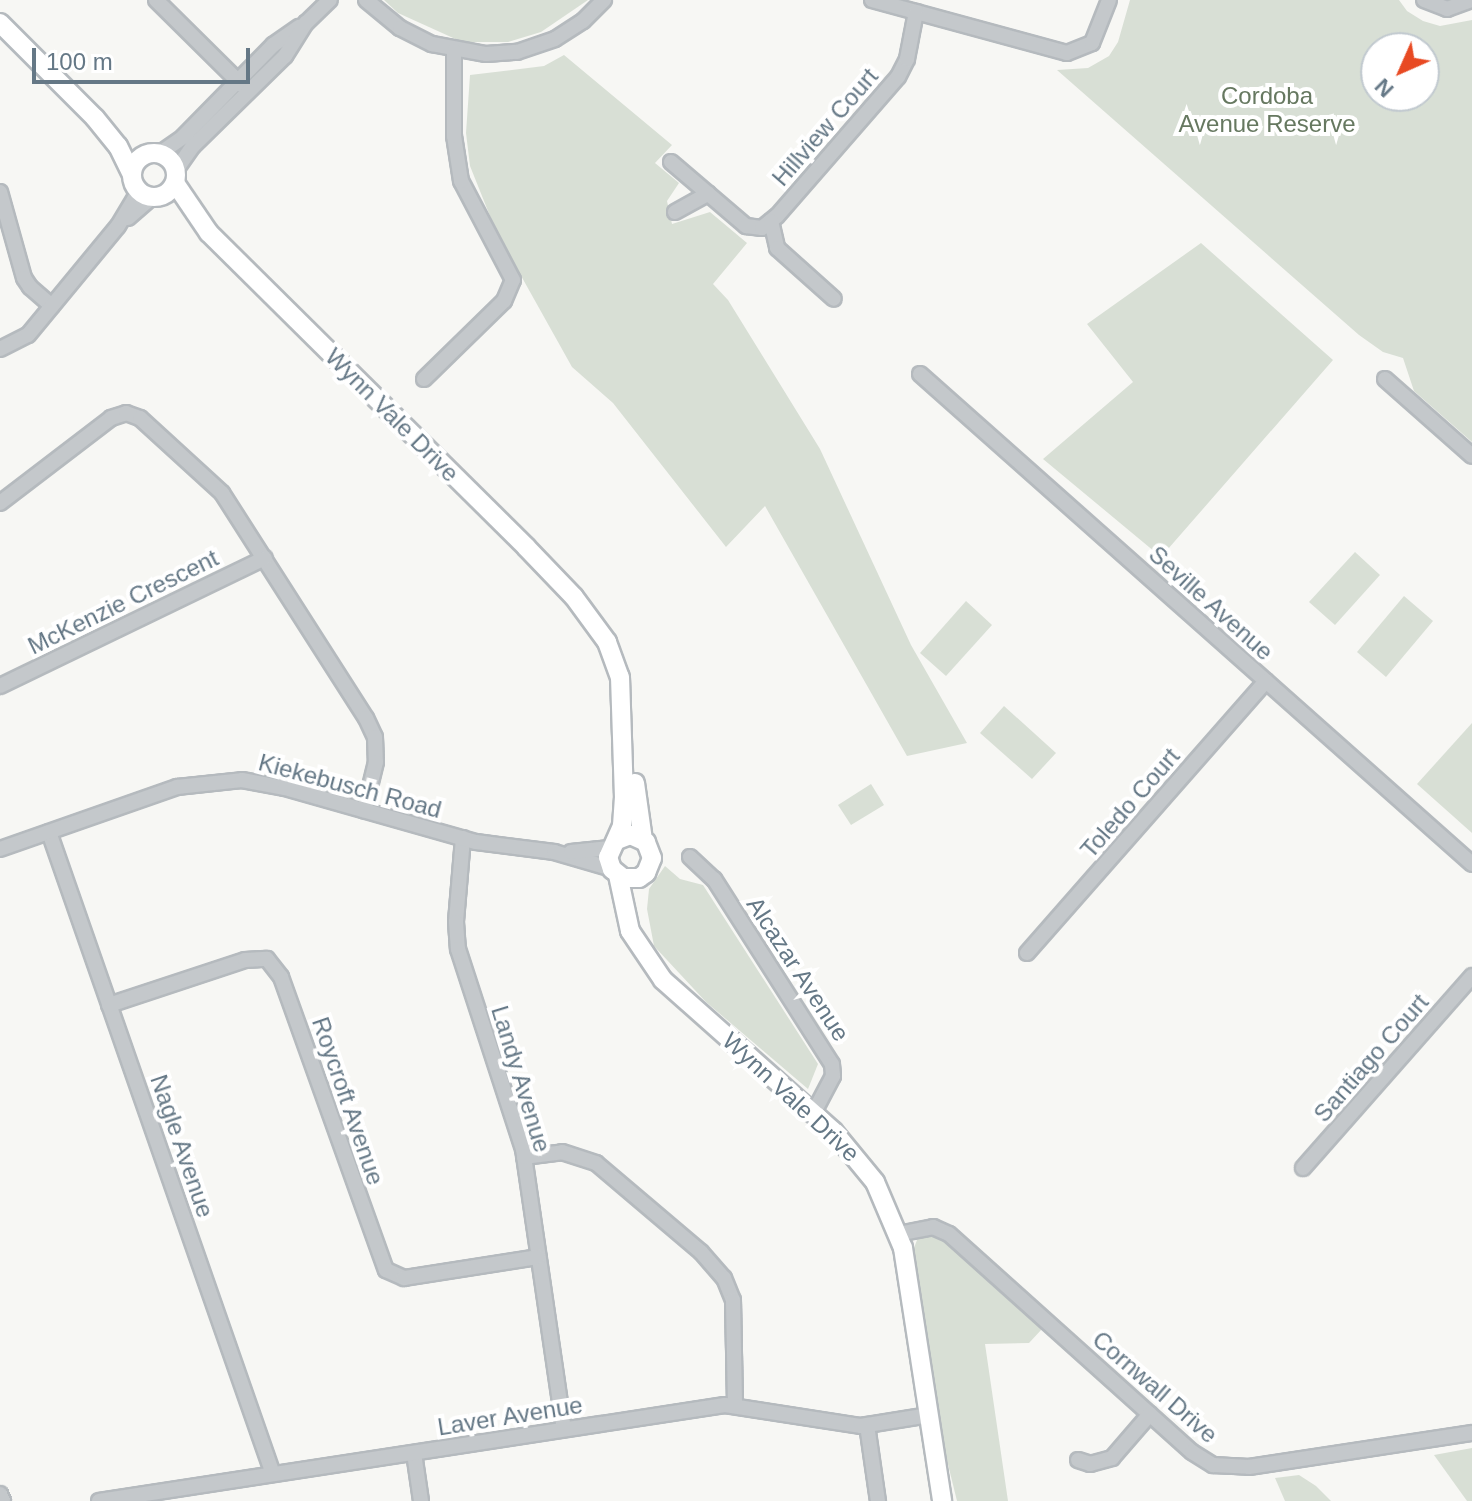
<!DOCTYPE html>
<style>
body{margin:0}
#map{position:relative;width:1472px;height:1501px;overflow:hidden;background:#f7f7f4;font-family:Helvetica,sans-serif}
div>[style]{position:absolute}
.green>*{inset:0;background:#d8dfd5}
.roads{filter:drop-shadow(2px 0 #b5babe) drop-shadow(-2px 0 #b5babe) drop-shadow(0 2px #b5babe) drop-shadow(0 -2px #b5babe)}
.minor>*{height:14px;margin:-7px;padding:0 7px;transform-origin:7px;border-radius:7px;background:#c4c8cb}
.major>*{height:18px;margin:-9px;padding:0 9px;transform-origin:9px;border-radius:9px;background:#fff}
.major>.ring{margin:-9px;padding:0;box-sizing:content-box;background:none;border:18px solid #fff;border-radius:50%}
span{translate:-50% -50%;white-space:nowrap;text-align:center;line-height:1.15;-webkit-text-stroke:8px #fff;paint-order:stroke}
.park-label{font-size:24px;color:#667860}
.street-label{font-size:24px;color:#657886}
.north{position:absolute;left:1360px;top:32px;width:80px;height:80px;box-sizing:border-box;background:#fff;border:2px solid #c1c9cf;border-radius:50%;rotate:225deg;font-size:22px;font-weight:700;line-height:32px;text-align:center;color:#657886}
.north::after{content:'';display:block;margin:auto;width:28px;height:36px;background:#e84a23;clip-path:polygon(50% 0,100% 100%,50% 72%,0 100%)}
.scale{position:absolute;left:32px;top:48px;width:218px;height:36px;box-sizing:border-box;border:4px solid #657886;border-top:0;padding-left:10px;font-size:24px;line-height:28px;white-space:nowrap;color:#657886;-webkit-text-stroke:6px #fff;paint-order:stroke}
</style>
<div id="map">
<div class="green">
<i style="clip-path:polygon(384px 0,588px 0,541px 32px,508px 42px,462px 42px,398px 13px)"></i>
<i style="clip-path:polygon(evenodd,1130px 0,1399px 0,1407px 11px,1423px 21px,1440px 26px,1472px 20px,1472px 442px,1414px 391px,1403px 358px,1383px 352px,1359px 335px,1057px 70px,1088px 68px,1109px 56px,1118px 42px,1130px 0,1424px 48px,1424px 96px,1376px 96px,1376px 48px,1424px 48px)"></i>
<i style="clip-path:polygon(564px 55px,672px 145px,655px 163px,679px 183px,667px 201px,672px 224px,710px 212px,747px 243px,713px 284px,728px 300px,820px 449px,911px 645px,967px 743px,907px 756px,765px 506px,726px 547px,613px 403px,572px 367px,496px 231px,470px 166px,466px 133px,470px 75px,544px 66px)"></i>
<i style="clip-path:polygon(1201px 243px,1333px 360px,1161px 557px,1043px 459px,1133px 382px,1087px 324px)"></i>
<i style="clip-path:polygon(1355px 552px,1380px 575px,1335px 625px,1309px 602px)"></i>
<i style="clip-path:polygon(1404px 596px,1433px 621px,1386px 677px,1357px 652px)"></i>
<i style="clip-path:polygon(966px 601px,992px 625px,946px 676px,920px 653px)"></i>
<i style="clip-path:polygon(1004px 706px,1056px 753px,1032px 779px,980px 733px)"></i>
<i style="clip-path:polygon(1472px 723px,1472px 833px,1417px 784px)"></i>
<i style="clip-path:polygon(871px 784px,884px 805px,851px 825px,838px 805px)"></i>
<i style="clip-path:polygon(665px 866px,680px 879px,703px 885px,818px 1064px,808px 1089px,706px 1002px,654px 946px,647px 909px,649px 889px)"></i>
<i style="clip-path:polygon(925px 1235px,938px 1236px,1042px 1329px,1029px 1343px,985px 1344px,1008px 1501px,957px 1501px,941px 1436px,912px 1253px,917px 1240px)"></i>
<i style="clip-path:polygon(1472px 1448px,1472px 1501px,1467px 1501px,1434px 1455px)"></i>
<i style="clip-path:polygon(1299px 1475px,1316px 1486px,1331px 1501px,1285px 1501px,1275px 1478px)"></i>
</div>
<div class="roads">
<div class="minor">
<i style="left:156px;top:0;width:122px;rotate:44.7deg"></i>
<i style="left:366px;top:0;width:44px;rotate:39.5deg"></i>
<i style="left:400px;top:28px;width:36px;rotate:27deg"></i>
<i style="left:432px;top:44px;width:55px;rotate:10.5deg"></i>
<i style="left:486px;top:54px;width:31px;rotate:-4deg"></i>
<i style="left:517px;top:52px;width:40px;rotate:-18.9deg"></i>
<i style="left:555px;top:39px;width:33px;rotate:-33deg"></i>
<i style="left:583px;top:21px;width:30px;rotate:-45deg"></i>
<i style="left:872px;top:0;width:202px;rotate:15.2deg"></i>
<i style="left:1067px;top:53px;width:27px;rotate:-22deg"></i>
<i style="left:1092px;top:43px;width:46px;rotate:-68.4deg"></i>
<i style="left:1424px;top:0;width:25px;rotate:21deg"></i>
<i style="left:1447px;top:9px;width:27px;rotate:-20deg"></i>
<i style="left:159px;top:154px;width:29px;rotate:-35deg"></i>
<i style="left:183px;top:137px;width:129px;rotate:-45.6deg"></i>
<i style="left:273px;top:45px;width:32px;rotate:-35deg"></i>
<i style="left:671px;top:162px;width:99px;rotate:40.5deg"></i>
<i style="left:746px;top:226px;width:16px;rotate:7deg"></i>
<i style="left:762px;top:228px;width:19px;rotate:-39deg"></i>
<i style="left:777px;top:216px;width:184px;rotate:-49deg"></i>
<i style="left:898px;top:77px;width:20px;rotate:-63deg"></i>
<i style="left:907px;top:59px;width:48px;rotate:-79.2deg"></i>
<i style="left:176px;top:170px;width:29px;rotate:-55deg"></i>
<i style="left:193px;top:146px;width:129px;rotate:-44.4deg"></i>
<i style="left:285px;top:56px;width:39px;rotate:-58deg"></i>
<i style="left:306px;top:23px;width:33px;rotate:-44deg"></i>
<i style="left:0;top:192px;width:89px;rotate:74.4deg"></i>
<i style="left:24px;top:278px;width:11px;rotate:56deg"></i>
<i style="left:30px;top:287px;width:29px;rotate:41deg"></i>
<i style="left:675px;top:212px;width:38px;rotate:-29deg"></i>
<i style="left:128px;top:218px;width:32px;rotate:-41deg"></i>
<i style="left:771px;top:221px;width:28px;rotate:77deg"></i>
<i style="left:777px;top:248px;width:76px;rotate:41.8deg"></i>
<i style="left:0;top:349px;width:31px;rotate:-27deg"></i>
<i style="left:28px;top:335px;width:141px;rotate:-50.5deg"></i>
<i style="left:118px;top:226px;width:41px;rotate:-59deg"></i>
<i style="left:920px;top:374px;width:738px;rotate:41.59deg"></i>
<i style="left:424px;top:379px;width:112px;rotate:-44.3deg"></i>
<i style="left:504px;top:301px;width:23px;rotate:-67deg"></i>
<i style="left:513px;top:280px;width:112px;rotate:-117.7deg"></i>
<i style="left:461px;top:181px;width:46px;rotate:-98.8deg"></i>
<i style="left:454px;top:136px;width:85px;rotate:-90deg"></i>
<i style="left:1385px;top:379px;width:116px;rotate:41.5deg"></i>
<i style="left:0;top:503px;width:140px;rotate:-37.4deg"></i>
<i style="left:111px;top:418px;width:16px;rotate:-18deg"></i>
<i style="left:126px;top:413px;width:15px;rotate:20deg"></i>
<i style="left:140px;top:418px;width:111px;rotate:42.4deg"></i>
<i style="left:222px;top:493px;width:267px;rotate:57.4deg"></i>
<i style="left:366px;top:718px;width:21px;rotate:65deg"></i>
<i style="left:375px;top:737px;width:25px;rotate:88deg"></i>
<i style="left:376px;top:762px;width:50px;rotate:103.8deg"></i>
<i style="left:0;top:686px;width:294px;rotate:-25.8deg"></i>
<i style="left:49px;top:832px;width:680px;rotate:70.77deg"></i>
<i style="left:463px;top:838px;width:84px;rotate:94.8deg"></i>
<i style="left:456px;top:922px;width:27px;rotate:86deg"></i>
<i style="left:458px;top:949px;width:210px;rotate:72deg"></i>
<i style="left:523px;top:1149px;width:283px;rotate:81.7deg"></i>
<i style="left:0;top:849px;width:188px;rotate:-19.3deg"></i>
<i style="left:177px;top:787px;width:65px;rotate:-6.1deg"></i>
<i style="left:242px;top:780px;width:44px;rotate:10.5deg"></i>
<i style="left:285px;top:788px;width:198px;rotate:15.8deg"></i>
<i style="left:476px;top:842px;width:79px;rotate:7.3deg"></i>
<i style="left:554px;top:852px;width:60px;rotate:16.3deg"></i>
<i style="left:571px;top:852px;width:39px;rotate:-6deg"></i>
<i style="left:690px;top:857px;width:33px;rotate:43deg"></i>
<i style="left:714px;top:879px;width:219px;rotate:57.5deg"></i>
<i style="left:832px;top:1064px;width:12px;rotate:85deg"></i>
<i style="left:833px;top:1076px;width:43px;rotate:117.8deg"></i>
<i style="left:1027px;top:953px;width:362px;rotate:-48.7deg"></i>
<i style="left:109px;top:1005px;width:143px;rotate:-18.3deg"></i>
<i style="left:245px;top:960px;width:22px;rotate:-3deg"></i>
<i style="left:267px;top:959px;width:23px;rotate:52deg"></i>
<i style="left:281px;top:977px;width:311px;rotate:70.3deg"></i>
<i style="left:386px;top:1270px;width:20px;rotate:24deg"></i>
<i style="left:404px;top:1278px;width:136px;rotate:-8.9deg"></i>
<i style="left:524px;top:1157px;width:38px;rotate:-7deg"></i>
<i style="left:562px;top:1152px;width:36px;rotate:18deg"></i>
<i style="left:596px;top:1163px;width:138px;rotate:40.3deg"></i>
<i style="left:701px;top:1252px;width:35px;rotate:49deg"></i>
<i style="left:724px;top:1278px;width:24px;rotate:68deg"></i>
<i style="left:733px;top:1300px;width:105px;rotate:88.9deg"></i>
<i style="left:1303px;top:1168px;width:256px;rotate:-48.6deg"></i>
<i style="left:898px;top:1234px;width:36px;rotate:-11deg"></i>
<i style="left:933px;top:1227px;width:17px;rotate:24deg"></i>
<i style="left:949px;top:1234px;width:326px;rotate:41.9deg"></i>
<i style="left:1192px;top:1452px;width:25px;rotate:32deg"></i>
<i style="left:1213px;top:1465px;width:36px;rotate:3deg"></i>
<i style="left:1249px;top:1467px;width:226px;rotate:-8.7deg"></i>
<i style="left:867px;top:1425px;width:77px;rotate:81.8deg"></i>
<i style="left:414px;top:1453px;width:49px;rotate:81.7deg"></i>
<i style="left:1078px;top:1460px;width:13px;rotate:18deg"></i>
<i style="left:1090px;top:1464px;width:23px;rotate:-15deg"></i>
<i style="left:1112px;top:1458px;width:58px;rotate:-49.2deg"></i>
<i style="left:0;top:1494px;width:8px;rotate:67deg"></i>
<i style="left:99px;top:1501px;width:633px;rotate:-8.72deg"></i>
<i style="left:725px;top:1405px;width:138px;rotate:8.8deg"></i>
<i style="left:861px;top:1426px;width:69px;rotate:-9.2deg"></i>
</div>
<div class="major">
<i style="left:0;top:23px;width:134px;rotate:45deg"></i>
<i style="left:95px;top:118px;width:36px;rotate:51deg"></i>
<i style="left:118px;top:146px;width:32px;rotate:64deg"></i>
<i class="ring" style="left:132px;top:153px;width:26px;height:26px"></i>
<i style="left:175px;top:183px;width:60px;rotate:55.8deg"></i>
<i style="left:209px;top:233px;width:446px;rotate:44.7deg"></i>
<i style="left:526px;top:547px;width:69px;rotate:46.2deg"></i>
<i style="left:574px;top:597px;width:56px;rotate:53.7deg"></i>
<i style="left:607px;top:642px;width:37px;rotate:70deg"></i>
<i style="left:620px;top:677px;width:120px;rotate:88.1deg"></i>
<i style="left:624px;top:797px;width:29px;rotate:94deg"></i>
<i style="left:622px;top:826px;width:34px;rotate:114deg"></i>
<i style="left:608px;top:857px;width:13px;rotate:72deg"></i>
<i style="left:612px;top:869px;width:14px;rotate:39deg"></i>
<i style="left:623px;top:878px;width:16px"></i>
<i style="left:639px;top:878px;width:9px;rotate:-36deg"></i>
<i style="left:646px;top:873px;width:16px;rotate:-68deg"></i>
<i style="left:652px;top:858px;width:17px;rotate:-111deg"></i>
<i style="left:646px;top:842px;width:17px;rotate:-156deg"></i>
<i style="left:630px;top:835px;width:14px;rotate:159deg"></i>
<i style="left:635px;top:783px;width:58px;rotate:82deg"></i>
<i style="left:618px;top:875px;width:57px;rotate:77.9deg"></i>
<i style="left:630px;top:931px;width:59px;rotate:56deg"></i>
<i style="left:663px;top:980px;width:227px;rotate:41.6deg"></i>
<i style="left:833px;top:1131px;width:66px;rotate:50.5deg"></i>
<i style="left:875px;top:1182px;width:72px;rotate:67deg"></i>
<i style="left:903px;top:1248px;width:256px;rotate:81.2deg"></i>
</div>
</div>
<div class="park-label">
<span style="left:1267px;top:110px">Cordoba<br>Avenue Reserve</span>
</div>
<div class="street-label">
<span style="left:825px;top:127px;rotate:-49deg">Hillview Court</span>
<span style="left:392px;top:415px;rotate:45deg">Wynn Vale Drive</span>
<span style="left:123px;top:602px;rotate:-26deg">McKenzie Crescent</span>
<span style="left:1211px;top:603px;rotate:42deg">Seville Avenue</span>
<span style="left:350px;top:786px;rotate:15deg">Kiekebusch Road</span>
<span style="left:1130px;top:803px;rotate:-49deg">Toledo Court</span>
<span style="left:798px;top:969px;rotate:57deg">Alcazar Avenue</span>
<span style="left:1371px;top:1058px;rotate:-49deg">Santiago Court</span>
<span style="left:521px;top:1079px;rotate:73deg">Landy Avenue</span>
<span style="left:791px;top:1097px;rotate:43deg">Wynn Vale Drive</span>
<span style="left:348px;top:1101px;rotate:71deg">Roycroft Avenue</span>
<span style="left:182px;top:1146px;rotate:71deg">Nagle Avenue</span>
<span style="left:1155px;top:1387px;rotate:41deg">Cornwall Drive</span>
<span style="left:510px;top:1416px;rotate:-9deg">Laver Avenue</span>
</div>
<div class="north">N</div>
<div class="scale">100 m</div>
</div>
